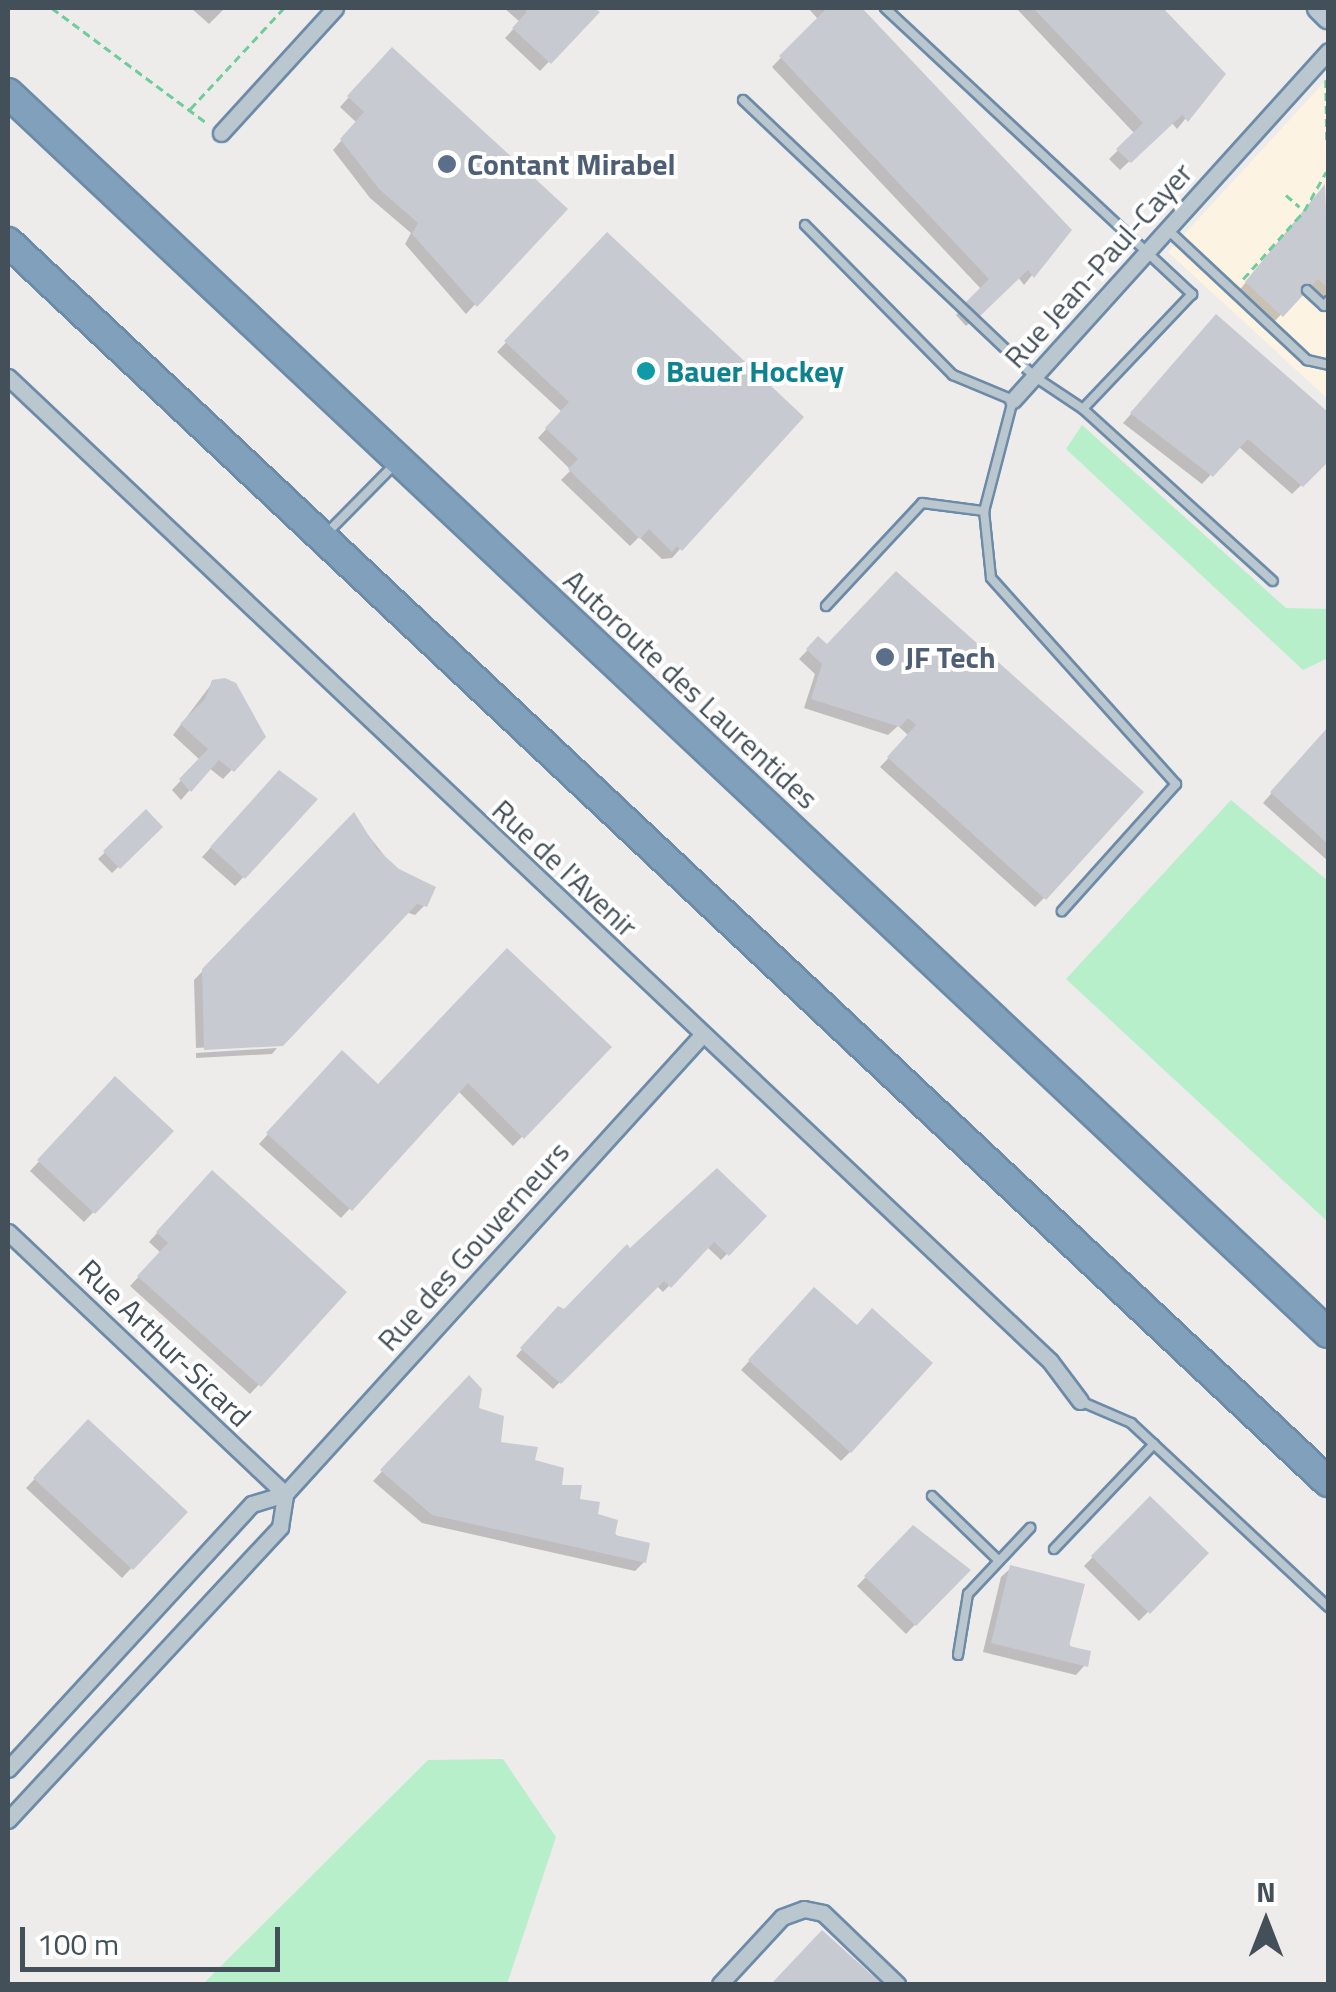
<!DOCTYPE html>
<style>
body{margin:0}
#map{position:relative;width:1336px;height:1992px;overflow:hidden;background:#eeebeb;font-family:"Titillium Web",sans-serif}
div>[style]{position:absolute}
.commercial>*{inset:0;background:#fcf3e2}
.green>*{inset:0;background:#b7efca}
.shadow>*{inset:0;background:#0003}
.building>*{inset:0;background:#c8cad1}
.path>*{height:2.5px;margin-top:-1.25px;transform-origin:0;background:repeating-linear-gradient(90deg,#6ecd9b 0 8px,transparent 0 13px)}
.roads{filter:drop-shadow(2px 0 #6c8ba8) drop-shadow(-2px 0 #6c8ba8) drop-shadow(0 2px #6c8ba8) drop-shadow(0 -2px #6c8ba8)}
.lane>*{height:8px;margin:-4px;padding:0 4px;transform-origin:4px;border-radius:4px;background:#bbc7cf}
.street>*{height:15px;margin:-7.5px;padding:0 7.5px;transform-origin:7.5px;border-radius:7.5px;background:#bbc7cf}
.secondary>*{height:22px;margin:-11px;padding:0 11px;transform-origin:11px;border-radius:11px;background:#bbc8d4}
.highway>*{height:28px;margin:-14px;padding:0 14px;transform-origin:14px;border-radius:14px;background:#81a0bc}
.dots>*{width:28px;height:28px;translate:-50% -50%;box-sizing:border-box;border:5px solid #fff;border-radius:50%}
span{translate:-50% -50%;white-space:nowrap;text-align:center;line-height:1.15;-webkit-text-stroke:8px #fff;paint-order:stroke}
.service-label{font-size:30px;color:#4e5e75;font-weight:700}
.left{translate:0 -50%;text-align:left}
.street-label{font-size:30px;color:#435059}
.culture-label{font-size:30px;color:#0d838f;font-weight:700}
.frame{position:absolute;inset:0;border:10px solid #435059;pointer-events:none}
.north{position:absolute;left:1216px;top:1872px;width:100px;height:100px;-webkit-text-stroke:8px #fff;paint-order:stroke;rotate:0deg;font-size:28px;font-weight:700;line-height:40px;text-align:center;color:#435059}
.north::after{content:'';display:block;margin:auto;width:35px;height:45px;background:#435059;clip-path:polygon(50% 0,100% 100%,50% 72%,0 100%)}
.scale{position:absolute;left:20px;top:1927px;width:260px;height:45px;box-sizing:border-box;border:5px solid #435059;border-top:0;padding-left:12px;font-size:30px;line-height:35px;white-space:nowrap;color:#435059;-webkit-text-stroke:8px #fff;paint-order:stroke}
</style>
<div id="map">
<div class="commercial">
<i style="clip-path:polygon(1328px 78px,1328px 399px,1168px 252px)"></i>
</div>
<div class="green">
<i style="clip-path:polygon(1082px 425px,1286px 608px,1328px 609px,1328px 658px,1303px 670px,1066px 449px)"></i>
<i style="clip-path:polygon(1231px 800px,1328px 881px,1328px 1222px,1066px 979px)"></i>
<i style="clip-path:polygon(503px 1759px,556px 1837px,507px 1984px,203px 1984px,428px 1760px)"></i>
</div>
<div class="shadow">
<i style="clip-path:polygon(191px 8px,225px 8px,209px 24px)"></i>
<i style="clip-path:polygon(504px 8px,591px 8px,596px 13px,540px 71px,505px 38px,520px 22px)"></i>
<i style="clip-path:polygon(808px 8px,858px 8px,1069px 230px,1024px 285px,1018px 277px,966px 326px,956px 315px,982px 290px,772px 67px,818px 19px)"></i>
<i style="clip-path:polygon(1016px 8px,1159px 8px,1222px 74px,1177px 129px,1171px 122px,1120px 170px,1109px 159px,1135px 134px)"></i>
<i style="clip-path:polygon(383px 59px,564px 209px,466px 314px,405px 244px,411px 233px,370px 198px,333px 150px,357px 123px,340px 107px)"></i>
<i style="clip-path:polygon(1325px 187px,1328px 305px,1308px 286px,1272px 324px,1237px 293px)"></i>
<i style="clip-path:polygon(607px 235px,680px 549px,672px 558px,662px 559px,639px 537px,630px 546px,561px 480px,571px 470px,538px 438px,562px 412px,497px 352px)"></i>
<i style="clip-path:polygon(1216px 318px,1328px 416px,1328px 459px,1292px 494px,1238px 446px,1202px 484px,1123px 423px)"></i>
<i style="clip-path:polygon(897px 574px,1044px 898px,1035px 907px,880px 767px,909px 736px,898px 726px,888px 735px,804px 708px,815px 674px,799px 659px,818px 639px,827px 647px)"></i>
<i style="clip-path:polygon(213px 682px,263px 737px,223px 779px,209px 768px,181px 800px,172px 790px,200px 760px,173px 735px)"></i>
<i style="clip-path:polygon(1328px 729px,1328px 861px,1263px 803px)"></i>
<i style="clip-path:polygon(271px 783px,315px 800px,235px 886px,202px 857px)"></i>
<i style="clip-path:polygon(146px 813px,160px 827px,112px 873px,98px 859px)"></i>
<i style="clip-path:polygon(353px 816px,424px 906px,415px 915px,406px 912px,282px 1043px,196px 1048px,194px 980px)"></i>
<i style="clip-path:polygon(608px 1047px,513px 1146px,458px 1091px,341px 1218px,259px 1144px,333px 1063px,378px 1087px)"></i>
<i style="clip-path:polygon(277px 1048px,272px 1054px,196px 1058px,196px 1053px)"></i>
<i style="clip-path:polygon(115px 1080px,170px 1131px,84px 1222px,30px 1171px)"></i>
<i style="clip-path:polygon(203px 1182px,344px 1292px,250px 1394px,130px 1286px,161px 1253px,149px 1242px)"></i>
<i style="clip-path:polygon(764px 1216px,721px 1260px,707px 1247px,663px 1292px,656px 1285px,553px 1389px,516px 1356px,558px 1309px,563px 1314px,630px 1251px)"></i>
<i style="clip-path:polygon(806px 1299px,856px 1328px,850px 1452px,841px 1461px,741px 1370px)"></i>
<i style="clip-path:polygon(469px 1379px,476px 1410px,499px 1444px,532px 1462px,596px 1515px,644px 1562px,635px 1571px,422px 1523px,373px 1481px)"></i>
<i style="clip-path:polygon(88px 1423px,184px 1512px,122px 1578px,26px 1488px)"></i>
<i style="clip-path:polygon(1150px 1499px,1206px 1553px,1139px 1621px,1084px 1566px)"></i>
<i style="clip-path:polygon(913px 1529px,967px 1570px,906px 1634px,857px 1586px)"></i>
<i style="clip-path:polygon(1011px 1568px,1085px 1665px,1076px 1675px,983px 1652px,1001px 1577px)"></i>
<i style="clip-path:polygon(822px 1933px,878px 1984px,774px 1984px)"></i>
</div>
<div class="building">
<i style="clip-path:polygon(523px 8px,594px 8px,600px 12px,551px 64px,512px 28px,527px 12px)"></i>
<i style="clip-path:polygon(827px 8px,862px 8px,1072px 230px,1034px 278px,1028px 270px,977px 319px,963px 305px,989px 279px,779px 56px)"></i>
<i style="clip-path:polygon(1033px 8px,1163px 8px,1226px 74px,1188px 122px,1182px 115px,1131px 163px,1116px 149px,1143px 123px)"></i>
<i style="clip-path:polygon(392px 47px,568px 209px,477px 307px,412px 234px,418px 223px,379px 189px,340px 139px,364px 112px,347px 96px)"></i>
<i style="clip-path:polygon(1325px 184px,1328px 288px,1318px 279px,1283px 317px,1245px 282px)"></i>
<i style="clip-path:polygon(607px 232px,804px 417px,682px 551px,677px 546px,672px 552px,649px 529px,640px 539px,568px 469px,578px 459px,545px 428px,569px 402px,504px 341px)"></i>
<i style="clip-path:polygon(1216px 314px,1328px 412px,1328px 462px,1303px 487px,1248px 439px,1213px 477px,1130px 413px)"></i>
<i style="clip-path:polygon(896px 571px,1144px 792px,1046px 900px,887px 757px,916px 725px,908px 718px,900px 727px,811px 699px,822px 664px,806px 649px,818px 636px,827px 644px)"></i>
<i style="clip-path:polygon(225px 678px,236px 683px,266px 737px,234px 772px,219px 760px,191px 792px,179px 779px,208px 749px,180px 724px,205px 699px,212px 680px)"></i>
<i style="clip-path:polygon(1328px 727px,1328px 844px,1270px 792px)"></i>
<i style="clip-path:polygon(279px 770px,318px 799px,245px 879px,210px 847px)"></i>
<i style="clip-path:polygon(146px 809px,163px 827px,120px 869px,103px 851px)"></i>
<i style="clip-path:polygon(354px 812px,377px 849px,399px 869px,436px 887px,427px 907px,417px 904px,283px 1046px,204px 1050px,202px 969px)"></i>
<i style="clip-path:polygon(507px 948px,612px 1047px,524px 1139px,468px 1083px,352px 1211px,266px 1133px,342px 1050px,378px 1084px)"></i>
<i style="clip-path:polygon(115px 1076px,174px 1131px,95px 1214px,37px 1160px)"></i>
<i style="clip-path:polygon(717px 1168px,767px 1216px,729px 1256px,714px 1242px,671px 1288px,664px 1281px,561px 1384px,520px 1348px,558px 1306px,564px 1309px,627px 1244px,630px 1248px)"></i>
<i style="clip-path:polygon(212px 1170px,347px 1292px,261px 1387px,137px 1276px,168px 1243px,156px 1232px)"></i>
<i style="clip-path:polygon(814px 1287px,857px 1325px,872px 1308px,933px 1363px,851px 1453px,748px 1360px)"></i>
<i style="clip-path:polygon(469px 1375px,482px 1389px,479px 1408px,504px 1416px,501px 1442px,538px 1447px,535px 1460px,564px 1468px,562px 1485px,582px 1485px,580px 1499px,600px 1502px,598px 1514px,618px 1520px,615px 1535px,650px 1543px,646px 1563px,432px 1515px,380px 1470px)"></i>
<i style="clip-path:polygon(88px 1419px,188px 1512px,133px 1570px,33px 1478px)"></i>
<i style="clip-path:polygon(1150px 1496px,1209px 1553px,1150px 1614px,1091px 1556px)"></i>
<i style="clip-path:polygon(913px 1525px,971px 1570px,916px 1626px,864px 1576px)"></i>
<i style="clip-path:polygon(1010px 1565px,1085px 1584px,1069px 1646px,1091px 1651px,1088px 1667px,991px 1643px)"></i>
<i style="clip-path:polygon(822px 1930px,882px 1984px,771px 1984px)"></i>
</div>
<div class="path">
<i style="left:52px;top:8px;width:193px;rotate:36.6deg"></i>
<i style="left:1326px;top:80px;width:64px;rotate:89.1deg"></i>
<i style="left:190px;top:109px;width:138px;rotate:-47.1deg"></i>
<i style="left:1286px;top:195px;width:18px;rotate:41deg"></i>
<i style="left:1243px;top:279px;width:91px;rotate:-48.1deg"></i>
<i style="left:1304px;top:211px;width:45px;rotate:-60.6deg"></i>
</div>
<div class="roads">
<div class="lane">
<i style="left:885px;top:8px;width:420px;rotate:43deg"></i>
<i style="left:1192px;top:294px;width:158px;rotate:133.5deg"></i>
<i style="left:743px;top:100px;width:402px;rotate:43.5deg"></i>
<i style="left:1035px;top:377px;width:58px;rotate:33.7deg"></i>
<i style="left:1083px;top:409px;width:256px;rotate:42.2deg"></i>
<i style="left:805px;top:225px;width:211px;rotate:45.4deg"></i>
<i style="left:953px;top:375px;width:65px;rotate:22.6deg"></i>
<i style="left:1013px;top:400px;width:115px;rotate:104.6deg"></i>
<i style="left:984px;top:511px;width:67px;rotate:84deg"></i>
<i style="left:991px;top:578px;width:277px;rotate:48.1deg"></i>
<i style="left:1176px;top:784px;width:171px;rotate:131.9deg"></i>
<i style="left:1167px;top:229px;width:192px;rotate:43.1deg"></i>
<i style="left:1307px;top:360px;width:22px;rotate:13deg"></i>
<i style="left:1307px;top:290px;width:23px;rotate:43deg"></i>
<i style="left:1324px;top:306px;width:6px;rotate:-51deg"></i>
<i style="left:325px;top:535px;width:101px;rotate:-45.4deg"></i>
<i style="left:826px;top:606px;width:141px;rotate:-47deg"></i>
<i style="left:922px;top:503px;width:63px;rotate:7.4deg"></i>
<i style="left:1080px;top:1401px;width:56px;rotate:23.3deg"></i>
<i style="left:1131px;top:1423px;width:270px;rotate:43deg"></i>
<i style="left:932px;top:1496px;width:93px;rotate:44.1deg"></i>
<i style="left:1054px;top:1549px;width:145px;rotate:-46.4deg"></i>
<i style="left:958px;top:1655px;width:62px;rotate:-80.7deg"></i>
<i style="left:968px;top:1594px;width:91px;rotate:-46.8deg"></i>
</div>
<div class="street">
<i style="left:221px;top:133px;width:169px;rotate:-47.6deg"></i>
<i style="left:8px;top:377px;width:1433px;rotate:43.36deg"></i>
<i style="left:1050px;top:1361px;width:50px;rotate:53.1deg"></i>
<i style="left:1013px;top:400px;width:470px;rotate:-47.9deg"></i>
<i style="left:8px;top:1232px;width:381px;rotate:43.4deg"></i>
<i style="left:8px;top:1769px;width:360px;rotate:-47.4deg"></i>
<i style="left:252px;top:1504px;width:34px;rotate:-17deg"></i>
<i style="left:285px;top:1494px;width:620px;rotate:-47.74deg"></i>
<i style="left:8px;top:1820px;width:400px;rotate:-47.1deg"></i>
<i style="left:280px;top:1527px;width:33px;rotate:-81deg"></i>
<i style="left:720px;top:1984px;width:91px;rotate:-47.2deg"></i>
<i style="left:782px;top:1917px;width:23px;rotate:-20deg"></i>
<i style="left:804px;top:1909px;width:19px;rotate:12deg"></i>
<i style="left:823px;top:1913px;width:103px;rotate:43.8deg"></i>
</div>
<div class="secondary">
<i style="left:1319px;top:8px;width:13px;rotate:45deg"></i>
</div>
<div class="highway">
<i style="left:8px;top:93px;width:1811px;rotate:43.21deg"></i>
<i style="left:8px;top:242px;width:1811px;rotate:43.21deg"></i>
</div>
</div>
<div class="dots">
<i style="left:447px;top:164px;background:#5c6f8a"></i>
<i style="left:646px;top:371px;background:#0f9aa8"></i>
<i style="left:885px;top:657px;background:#5c6f8a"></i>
</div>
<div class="service-label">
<span class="left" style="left:467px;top:164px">Contant Mirabel</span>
<span class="left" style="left:905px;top:657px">JF Tech</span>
</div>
<div class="street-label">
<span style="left:1098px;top:265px;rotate:-48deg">Rue Jean-Paul-Cayer</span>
<span style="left:691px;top:689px;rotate:43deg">Autoroute des Laurentides</span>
<span style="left:565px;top:868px;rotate:43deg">Rue de l'Avenir</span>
<span style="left:473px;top:1246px;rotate:-48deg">Rue des Gouverneurs</span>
<span style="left:165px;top:1343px;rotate:44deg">Rue Arthur-Sicard</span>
</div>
<div class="culture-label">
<span class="left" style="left:666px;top:371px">Bauer Hockey</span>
</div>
<div class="frame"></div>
<div class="north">N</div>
<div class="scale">100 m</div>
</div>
